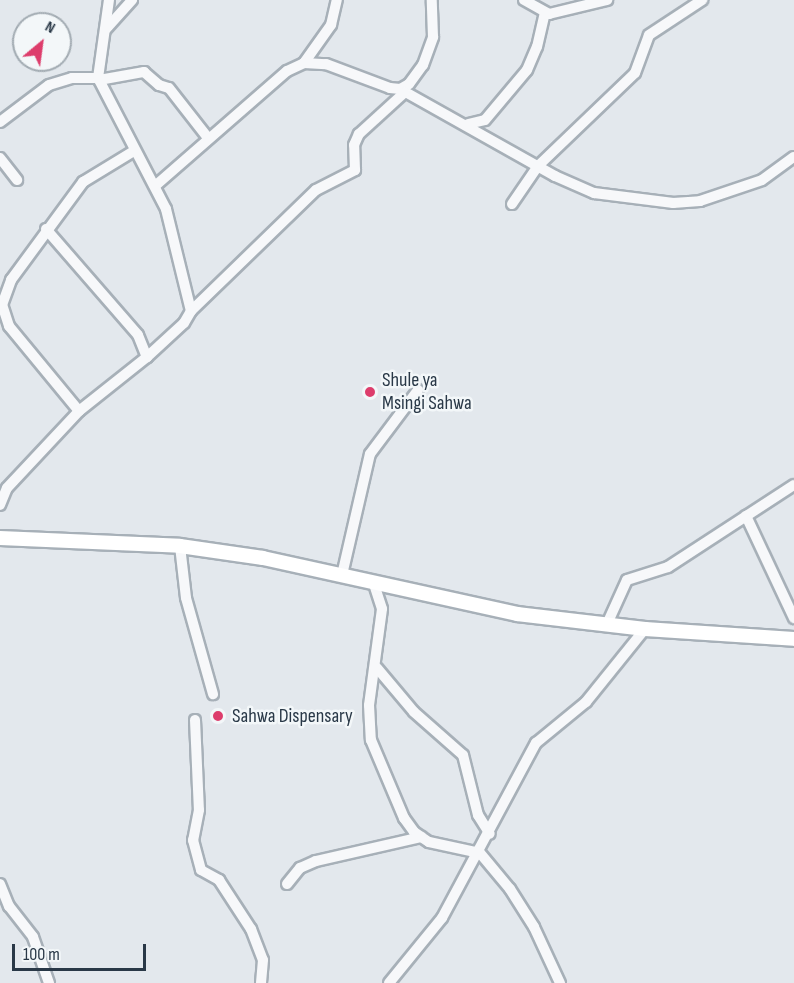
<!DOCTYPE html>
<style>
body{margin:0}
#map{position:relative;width:794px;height:983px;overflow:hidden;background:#e3e8ed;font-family:"Sofia Sans Condensed",sans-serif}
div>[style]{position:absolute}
.roads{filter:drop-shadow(2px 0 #a7b0b8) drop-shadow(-2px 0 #a7b0b8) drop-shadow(0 2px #a7b0b8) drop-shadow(0 -2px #a7b0b8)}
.minor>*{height:10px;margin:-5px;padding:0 5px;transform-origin:5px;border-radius:5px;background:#f7f8fa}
.major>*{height:14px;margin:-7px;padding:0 7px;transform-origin:7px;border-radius:7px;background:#fff}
.dots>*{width:16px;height:16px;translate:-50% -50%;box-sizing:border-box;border:3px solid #f3f7f9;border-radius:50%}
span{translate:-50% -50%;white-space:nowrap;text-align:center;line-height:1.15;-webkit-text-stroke:5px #f3f7f9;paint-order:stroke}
.poi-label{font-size:20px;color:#293847}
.left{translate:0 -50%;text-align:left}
.north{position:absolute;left:12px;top:12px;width:60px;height:60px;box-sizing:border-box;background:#f3f7f9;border:2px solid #a2abb2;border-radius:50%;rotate:29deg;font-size:16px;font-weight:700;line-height:24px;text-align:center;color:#293847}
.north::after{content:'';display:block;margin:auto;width:21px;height:27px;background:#dd3d6c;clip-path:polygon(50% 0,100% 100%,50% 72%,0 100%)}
.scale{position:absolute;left:12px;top:944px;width:134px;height:27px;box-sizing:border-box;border:3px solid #293847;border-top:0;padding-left:8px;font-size:18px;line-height:21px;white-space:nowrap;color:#293847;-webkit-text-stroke:4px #f3f7f9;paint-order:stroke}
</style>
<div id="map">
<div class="roads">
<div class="minor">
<i style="left:524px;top:0;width:29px;rotate:29deg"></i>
<i style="left:549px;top:14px;width:60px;rotate:-13.6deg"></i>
<i style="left:106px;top:29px;width:39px;rotate:-48deg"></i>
<i style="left:304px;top:63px;width:47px;rotate:-54.6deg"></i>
<i style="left:331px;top:25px;width:26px;rotate:-77deg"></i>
<i style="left:99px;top:80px;width:46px;rotate:-10.1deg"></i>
<i style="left:144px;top:72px;width:20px;rotate:41deg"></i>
<i style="left:159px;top:85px;width:10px;rotate:17deg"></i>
<i style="left:169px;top:88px;width:63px;rotate:52deg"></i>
<i style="left:400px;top:89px;width:178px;rotate:29.3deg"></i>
<i style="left:555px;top:176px;width:43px;rotate:23.6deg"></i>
<i style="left:594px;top:193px;width:80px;rotate:7.2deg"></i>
<i style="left:673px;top:203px;width:27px;rotate:-4deg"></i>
<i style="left:700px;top:201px;width:65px;rotate:-18.7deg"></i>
<i style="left:762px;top:180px;width:39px;rotate:-36deg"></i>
<i style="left:0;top:122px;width:61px;rotate:-37.1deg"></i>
<i style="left:49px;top:85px;width:24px;rotate:-17deg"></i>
<i style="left:72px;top:78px;width:26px"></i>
<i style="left:468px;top:124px;width:17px;rotate:-13deg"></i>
<i style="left:485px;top:120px;width:65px;rotate:-50deg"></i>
<i style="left:527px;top:70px;width:25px;rotate:-67deg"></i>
<i style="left:537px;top:47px;width:35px;rotate:-77deg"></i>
<i style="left:0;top:158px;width:28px;rotate:52deg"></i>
<i style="left:155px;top:186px;width:175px;rotate:-41.1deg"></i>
<i style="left:287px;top:71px;width:19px;rotate:-25deg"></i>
<i style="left:304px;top:63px;width:22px;rotate:3deg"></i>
<i style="left:326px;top:64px;width:68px;rotate:20.6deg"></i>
<i style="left:390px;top:88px;width:10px;rotate:6deg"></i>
<i style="left:400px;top:89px;width:10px;rotate:-29deg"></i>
<i style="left:409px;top:84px;width:24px;rotate:-54deg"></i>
<i style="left:423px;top:65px;width:30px;rotate:-70deg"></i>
<i style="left:433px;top:37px;width:37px;rotate:-92deg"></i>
<i style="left:512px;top:204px;width:46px;rotate:-55.6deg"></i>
<i style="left:538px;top:166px;width:134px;rotate:-43.8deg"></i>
<i style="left:635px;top:73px;width:40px;rotate:-69.8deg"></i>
<i style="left:649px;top:35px;width:64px;rotate:-33.4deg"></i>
<i style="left:46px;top:229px;width:140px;rotate:49deg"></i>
<i style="left:138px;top:335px;width:24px;rotate:68deg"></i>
<i style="left:191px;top:311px;width:174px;rotate:-44.1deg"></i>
<i style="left:316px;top:190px;width:44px;rotate:-27.1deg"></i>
<i style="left:355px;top:170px;width:25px;rotate:-92deg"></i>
<i style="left:354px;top:145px;width:12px;rotate:-66deg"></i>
<i style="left:359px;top:134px;width:62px;rotate:-42.4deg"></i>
<i style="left:79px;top:411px;width:110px;rotate:-129.5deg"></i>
<i style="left:9px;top:326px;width:22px;rotate:-108deg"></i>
<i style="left:2px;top:305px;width:27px;rotate:-70deg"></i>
<i style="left:11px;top:280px;width:122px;rotate:-53.7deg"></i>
<i style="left:83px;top:182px;width:60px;rotate:-31.3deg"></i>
<i style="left:0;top:505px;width:18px;rotate:-68deg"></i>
<i style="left:7px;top:488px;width:105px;rotate:-46.9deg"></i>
<i style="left:79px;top:411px;width:87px;rotate:-38.5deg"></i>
<i style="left:147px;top:357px;width:50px;rotate:-42.6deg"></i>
<i style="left:184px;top:323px;width:14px;rotate:-60deg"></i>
<i style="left:191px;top:311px;width:105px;rotate:-103.8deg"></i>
<i style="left:166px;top:209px;width:148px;rotate:-117.4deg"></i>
<i style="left:98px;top:78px;width:79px;rotate:-82deg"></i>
<i style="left:746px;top:516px;width:113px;rotate:64.8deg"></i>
<i style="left:180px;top:546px;width:52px;rotate:83.4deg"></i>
<i style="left:186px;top:598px;width:100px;rotate:74.3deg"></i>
<i style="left:342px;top:575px;width:124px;rotate:-77deg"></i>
<i style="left:370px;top:454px;width:80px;rotate:-53.1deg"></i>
<i style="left:373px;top:581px;width:29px;rotate:72deg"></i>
<i style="left:382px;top:609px;width:97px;rotate:97.7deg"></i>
<i style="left:369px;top:705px;width:35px;rotate:87deg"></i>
<i style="left:371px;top:740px;width:85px;rotate:67.1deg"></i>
<i style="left:404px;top:818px;width:17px;rotate:54deg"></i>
<i style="left:414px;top:832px;width:18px;rotate:34deg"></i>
<i style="left:429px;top:842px;width:52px;rotate:12.2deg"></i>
<i style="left:480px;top:853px;width:47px;rotate:50.2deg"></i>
<i style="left:510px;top:889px;width:45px;rotate:57.7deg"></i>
<i style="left:534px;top:927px;width:62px;rotate:65.1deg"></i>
<i style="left:607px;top:624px;width:48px;rotate:-65.6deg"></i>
<i style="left:627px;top:580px;width:43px;rotate:-17.6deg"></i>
<i style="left:668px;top:567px;width:150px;rotate:-33.1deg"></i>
<i style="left:377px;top:668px;width:57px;rotate:49.9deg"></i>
<i style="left:414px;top:712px;width:65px;rotate:41.3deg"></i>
<i style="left:463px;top:755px;width:62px;rotate:76deg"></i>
<i style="left:478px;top:815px;width:22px;rotate:58deg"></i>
<i style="left:195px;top:720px;width:90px;rotate:87.5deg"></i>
<i style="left:199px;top:810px;width:31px;rotate:101deg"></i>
<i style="left:193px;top:840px;width:31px;rotate:75deg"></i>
<i style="left:201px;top:870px;width:21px;rotate:29deg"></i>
<i style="left:219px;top:880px;width:59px;rotate:56.9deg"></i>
<i style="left:251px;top:929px;width:33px;rotate:69deg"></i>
<i style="left:263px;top:960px;width:23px;rotate:95deg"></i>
<i style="left:0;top:884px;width:24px;rotate:68deg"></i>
<i style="left:9px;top:906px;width:39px;rotate:52deg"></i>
<i style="left:33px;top:937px;width:49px;rotate:70.8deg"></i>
<i style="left:287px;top:884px;width:21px;rotate:-51deg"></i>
<i style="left:300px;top:868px;width:17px;rotate:-24deg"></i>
<i style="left:316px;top:861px;width:108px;rotate:-12.9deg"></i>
<i style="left:389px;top:983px;width:84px;rotate:-50.8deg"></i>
<i style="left:442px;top:918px;width:199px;rotate:-61.8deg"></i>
<i style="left:536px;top:743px;width:65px;rotate:-39.4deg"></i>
<i style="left:586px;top:702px;width:94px;rotate:-51.1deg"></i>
</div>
<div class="major">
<i style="left:0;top:538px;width:180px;rotate:2.5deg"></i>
<i style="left:180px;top:546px;width:84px;rotate:8.2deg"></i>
<i style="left:263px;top:558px;width:260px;rotate:12.4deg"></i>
<i style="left:517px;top:614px;width:129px;rotate:6.7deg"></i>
<i style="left:645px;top:629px;width:149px;rotate:3.8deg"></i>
</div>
</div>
<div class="dots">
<i style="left:370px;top:392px;background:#dd3d6c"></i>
<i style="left:218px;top:716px;background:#dd3d6c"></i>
</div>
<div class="poi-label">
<span class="left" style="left:382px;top:392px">Shule ya<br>Msingi Sahwa</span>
<span class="left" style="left:232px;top:716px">Sahwa Dispensary</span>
</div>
<div class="north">N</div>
<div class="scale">100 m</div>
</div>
